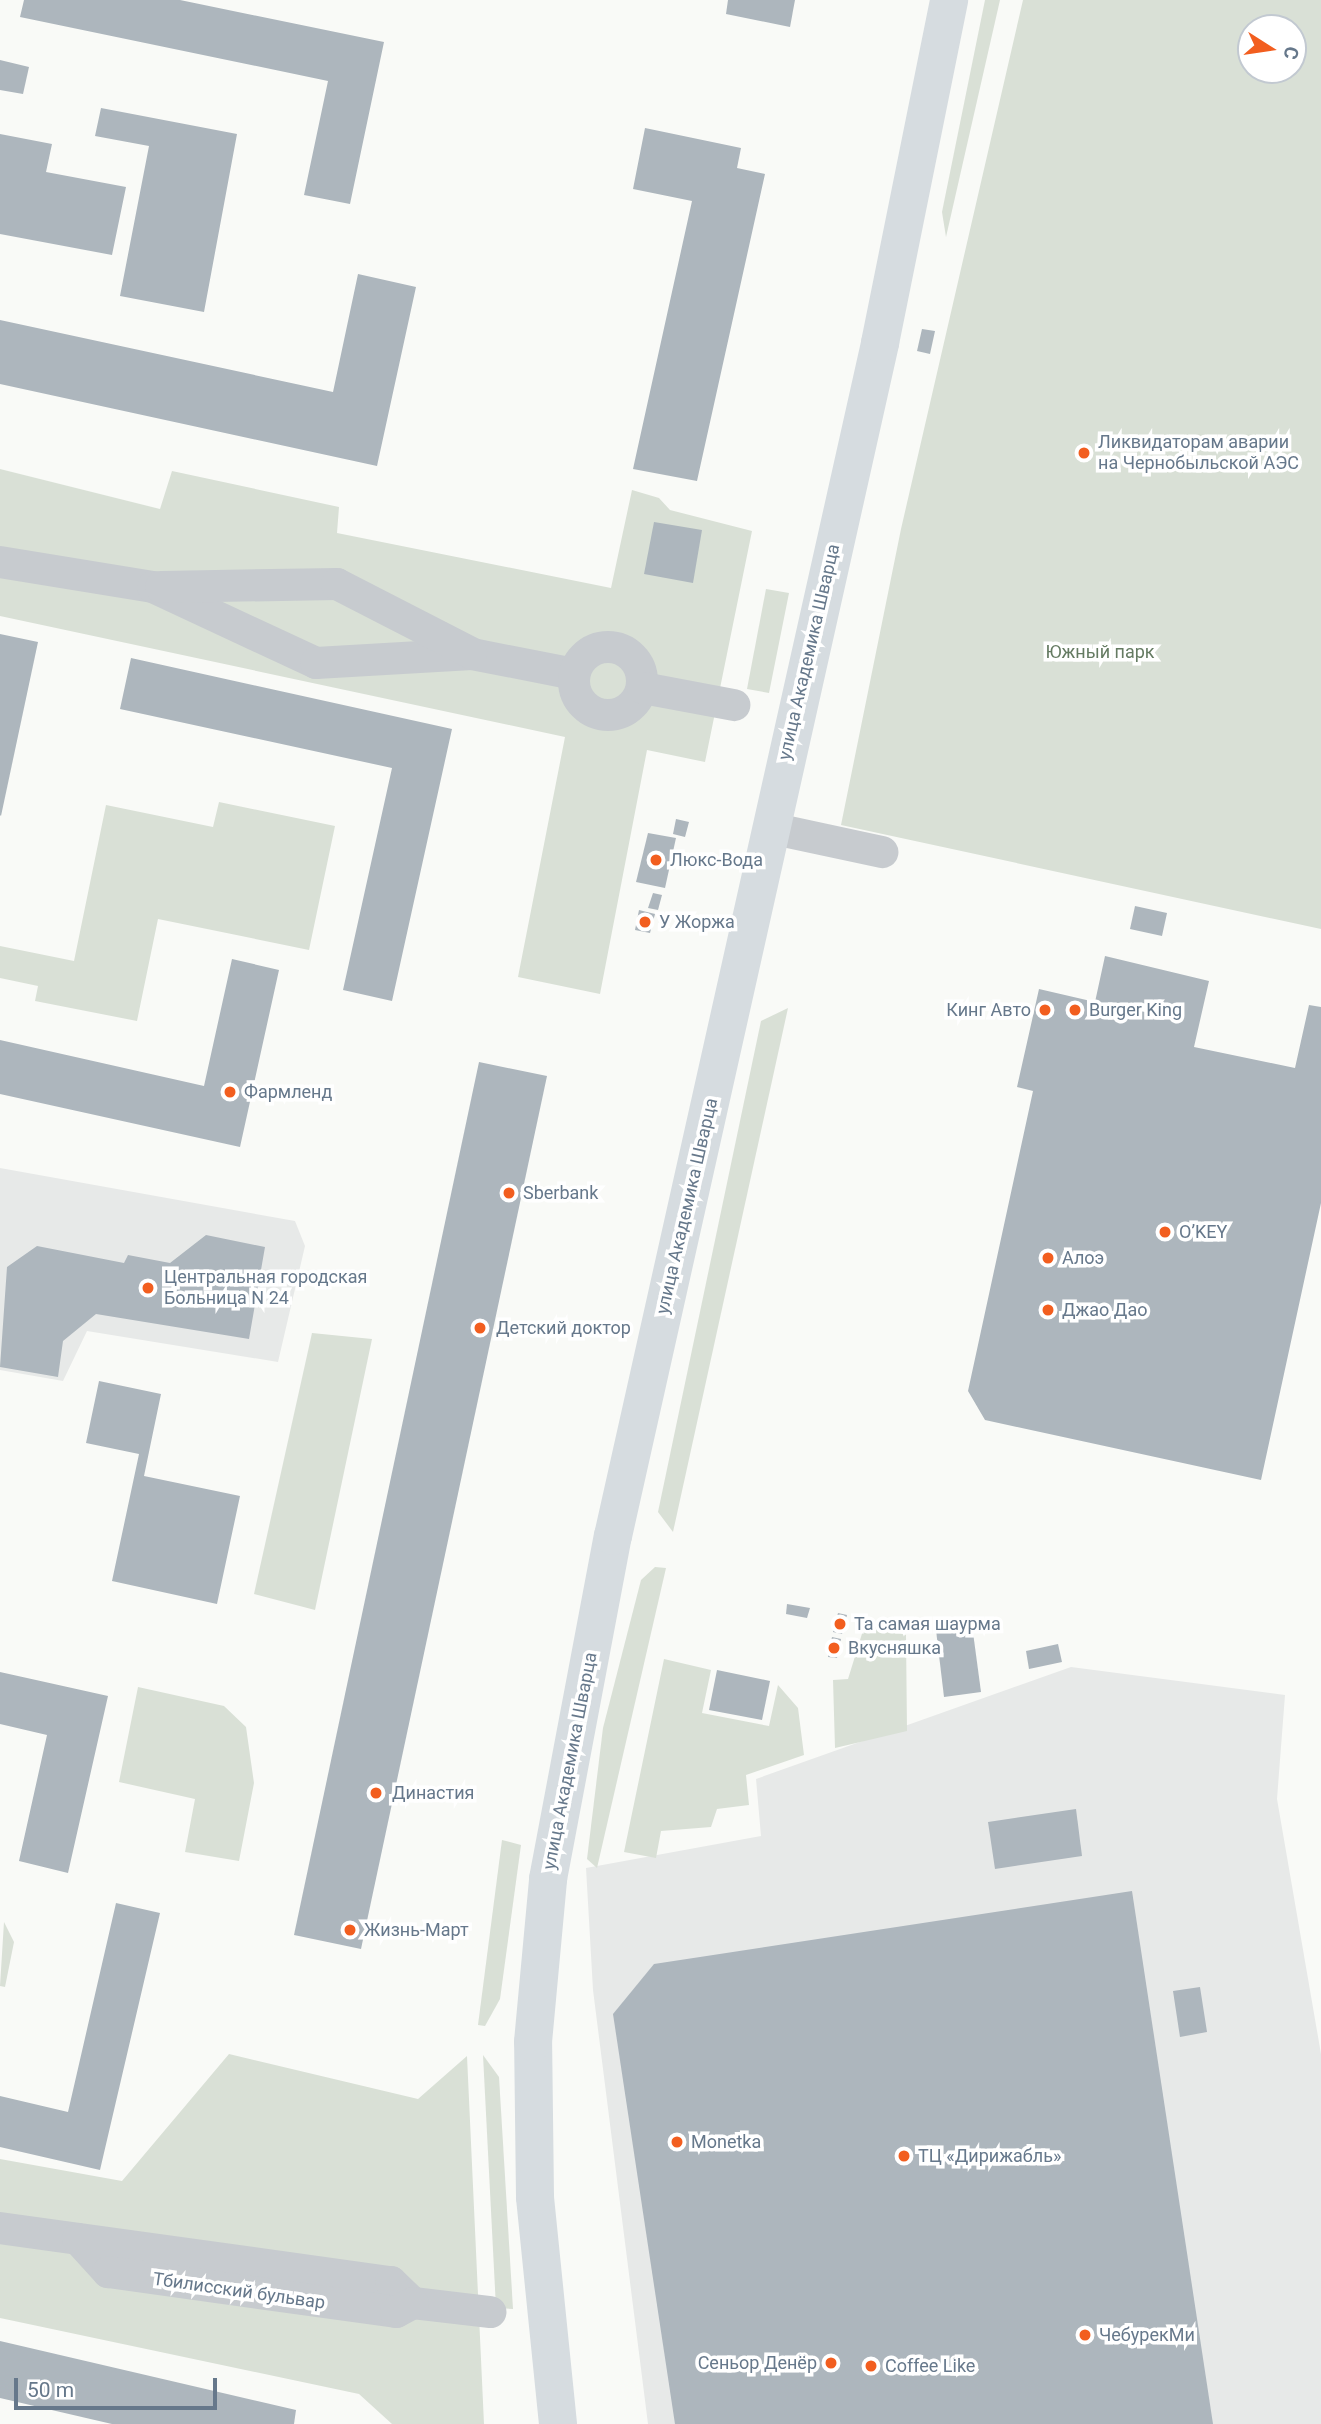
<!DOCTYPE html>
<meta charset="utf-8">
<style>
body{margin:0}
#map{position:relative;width:1321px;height:2424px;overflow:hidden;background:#f9faf7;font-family:Roboto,sans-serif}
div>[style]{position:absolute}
.built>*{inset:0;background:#e7e9e8}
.green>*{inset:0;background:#d9e0d6}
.building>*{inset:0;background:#adb6bd}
.street>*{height:32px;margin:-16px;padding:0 16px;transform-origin:16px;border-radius:16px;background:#c7cbcf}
.street>.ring{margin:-16px;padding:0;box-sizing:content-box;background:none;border:32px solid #c7cbcf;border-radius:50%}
.secondary>*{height:38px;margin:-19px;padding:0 19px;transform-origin:19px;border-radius:19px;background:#d6dce0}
.dots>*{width:19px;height:19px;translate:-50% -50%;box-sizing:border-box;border:4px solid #fff;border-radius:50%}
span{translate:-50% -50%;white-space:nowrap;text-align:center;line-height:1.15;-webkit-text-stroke:7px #fff;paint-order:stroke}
.poi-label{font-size:18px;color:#66788b}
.left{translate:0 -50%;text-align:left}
.right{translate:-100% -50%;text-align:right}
.street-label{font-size:18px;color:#66788b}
.park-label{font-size:18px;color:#657b62}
.north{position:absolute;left:1237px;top:14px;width:70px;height:70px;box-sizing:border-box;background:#fff;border:2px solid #c2c9d1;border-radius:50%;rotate:102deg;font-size:19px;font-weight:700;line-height:28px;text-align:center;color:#66788b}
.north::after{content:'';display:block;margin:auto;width:24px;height:32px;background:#f25e1f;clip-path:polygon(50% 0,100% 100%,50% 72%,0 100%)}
.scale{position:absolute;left:14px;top:2378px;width:203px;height:32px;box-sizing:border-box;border:4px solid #66788b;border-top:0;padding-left:9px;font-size:21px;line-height:24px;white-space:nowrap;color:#66788b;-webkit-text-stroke:5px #fff;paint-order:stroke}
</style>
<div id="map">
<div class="built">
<i style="clip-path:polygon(0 1168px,295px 1221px,305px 1246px,278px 1362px,87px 1331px,63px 1381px,0 1370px)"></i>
<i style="clip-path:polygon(1071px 1667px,1285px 1695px,1277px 1799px,1321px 2054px,1321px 2424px,648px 2424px,593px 1990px,586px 1868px,761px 1836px,756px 1779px)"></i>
</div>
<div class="green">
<i style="clip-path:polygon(985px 0,1000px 0,946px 237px,942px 212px)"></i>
<i style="clip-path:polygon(evenodd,1023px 0,1321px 0,1321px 929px,841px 825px,901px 529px,1023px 0,1251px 28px,1293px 28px,1293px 70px,1251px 70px,1251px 28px)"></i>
<i style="clip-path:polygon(0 469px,160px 509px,172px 471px,339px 507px,337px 533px,611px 588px,632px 490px,659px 498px,670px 510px,752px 531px,705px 762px,647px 750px,600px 994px,518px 977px,565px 737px,0 616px)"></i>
<i style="clip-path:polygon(766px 589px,789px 593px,769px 693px,747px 689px)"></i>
<i style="clip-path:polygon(219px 802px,335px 826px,309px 950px,158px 919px,137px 1021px,35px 1001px,38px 986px,0 978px,0 946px,74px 961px,106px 805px,213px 827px)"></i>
<i style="clip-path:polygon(788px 1008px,673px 1532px,658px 1512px,761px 1021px)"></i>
<i style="clip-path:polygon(312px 1333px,372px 1339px,315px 1610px,254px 1594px)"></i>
<i style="clip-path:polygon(655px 1567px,666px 1568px,597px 1868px,587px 1859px,603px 1728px,641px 1580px)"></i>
<i style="clip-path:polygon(865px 1624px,906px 1635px,907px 1731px,835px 1748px,833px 1680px,848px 1679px)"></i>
<i style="clip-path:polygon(664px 1659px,711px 1670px,702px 1713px,769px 1726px,778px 1685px,798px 1708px,804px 1755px,746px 1775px,749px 1805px,717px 1809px,711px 1827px,661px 1831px,656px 1858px,624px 1852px)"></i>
<i style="clip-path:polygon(138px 1687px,224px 1706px,246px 1727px,254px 1783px,239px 1861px,185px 1852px,195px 1799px,119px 1782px)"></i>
<i style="clip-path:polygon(502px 1840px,521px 1845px,500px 1999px,485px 2026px,478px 2025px)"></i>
<i style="clip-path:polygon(4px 1922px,14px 1942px,5px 1987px,0 1986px)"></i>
<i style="clip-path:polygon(229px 2054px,418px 2099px,467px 2056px,484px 2424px,392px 2424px,359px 2394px,0 2318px,0 2159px,122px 2181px)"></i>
<i style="clip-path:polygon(483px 2055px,499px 2077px,513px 2309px,496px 2308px)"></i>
</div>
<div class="building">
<i style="clip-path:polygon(24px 0,180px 0,384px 42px,350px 204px,304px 195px,328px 81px,20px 17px)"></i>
<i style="clip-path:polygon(728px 0,795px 0,790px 27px,726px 14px)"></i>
<i style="clip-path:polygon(0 60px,29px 67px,23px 94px,0 90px)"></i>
<i style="clip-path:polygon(101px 108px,237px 134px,204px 312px,120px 296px,149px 146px,95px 136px)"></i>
<i style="clip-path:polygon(645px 128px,741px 148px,737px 168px,765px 174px,697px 481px,633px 469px,692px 201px,633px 189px)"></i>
<i style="clip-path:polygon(0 134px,52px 144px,46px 172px,126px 187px,112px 255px,0 234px)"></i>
<i style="clip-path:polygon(358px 274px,416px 287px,377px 466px,0 384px,0 320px,333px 392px)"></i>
<i style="clip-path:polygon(922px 329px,935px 331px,930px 354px,917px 351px)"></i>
<i style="clip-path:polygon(654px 522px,702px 530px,693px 583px,644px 574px)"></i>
<i style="clip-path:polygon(0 634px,38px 642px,1px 816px,0 815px)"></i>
<i style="clip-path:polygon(131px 658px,452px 729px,392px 1001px,343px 990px,392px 768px,120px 709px)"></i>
<i style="clip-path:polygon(676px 819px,689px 822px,685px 837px,673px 834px)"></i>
<i style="clip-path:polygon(648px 833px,676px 838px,665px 888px,636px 882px)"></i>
<i style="clip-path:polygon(653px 893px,662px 895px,658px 910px,648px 908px)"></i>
<i style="clip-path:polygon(1135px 906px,1167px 913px,1162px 936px,1130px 929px)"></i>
<i style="clip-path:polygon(639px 910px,655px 914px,650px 933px,635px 930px)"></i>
<i style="clip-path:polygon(1105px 956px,1209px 981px,1194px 1047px,1295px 1068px,1309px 1005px,1321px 1007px,1321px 1203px,1261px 1480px,985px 1420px,968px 1391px,1033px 1091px,1017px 1087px,1039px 989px,1095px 1002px)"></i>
<i style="clip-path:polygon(232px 959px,279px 970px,240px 1147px,0 1094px,0 1040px,204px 1086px)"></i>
<i style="clip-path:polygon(479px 1062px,547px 1076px,361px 1949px,294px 1935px)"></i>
<i style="clip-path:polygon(206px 1235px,265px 1247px,249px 1339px,96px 1314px,63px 1341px,58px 1377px,0 1367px,7px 1267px,37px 1246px,124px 1263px,128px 1255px,170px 1263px)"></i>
<i style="clip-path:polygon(99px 1381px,161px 1394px,144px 1476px,240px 1496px,217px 1604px,112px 1581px,139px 1454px,86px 1443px)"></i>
<i style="clip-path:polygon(787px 1604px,810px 1608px,807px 1618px,786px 1614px)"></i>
<i style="clip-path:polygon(838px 1613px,847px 1615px,842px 1634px,833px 1632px)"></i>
<i style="clip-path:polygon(972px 1625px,981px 1692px,944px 1697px,936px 1630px)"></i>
<i style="clip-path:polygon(832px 1637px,841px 1639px,837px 1658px,828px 1657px)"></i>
<i style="clip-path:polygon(1058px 1644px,1062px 1662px,1029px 1669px,1026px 1651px)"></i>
<i style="clip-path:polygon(717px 1670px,770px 1681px,762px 1720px,709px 1710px)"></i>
<i style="clip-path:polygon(0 1672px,108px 1696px,68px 1873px,19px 1861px,47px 1735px,0 1724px)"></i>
<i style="clip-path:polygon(1076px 1809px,1082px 1856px,995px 1869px,988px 1822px)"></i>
<i style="clip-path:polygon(1132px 1891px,1213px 2424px,675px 2424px,613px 2014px,654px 1964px)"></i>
<i style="clip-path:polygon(116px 1903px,160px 1913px,100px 2170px,0 2147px,0 2096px,68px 2112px)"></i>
<i style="clip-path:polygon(1200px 1987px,1207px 2032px,1180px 2037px,1173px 1991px)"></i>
<i style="clip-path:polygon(0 2341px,296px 2410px,294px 2424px,112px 2424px,0 2398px)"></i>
</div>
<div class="street">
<i style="left:0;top:562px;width:155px;rotate:9.3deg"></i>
<i style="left:153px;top:587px;width:180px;rotate:25deg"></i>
<i style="left:316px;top:663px;width:156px;rotate:-3.3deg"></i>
<i style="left:472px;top:654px;width:104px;rotate:11.1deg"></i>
<i style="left:161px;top:587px;width:176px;rotate:-1deg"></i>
<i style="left:337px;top:584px;width:151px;rotate:27.2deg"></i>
<i class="ring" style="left:574px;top:647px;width:36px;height:36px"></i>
<i style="left:643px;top:688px;width:93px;rotate:10.6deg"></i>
<i style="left:770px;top:828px;width:115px;rotate:12.1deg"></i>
<i style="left:0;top:2228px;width:395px;rotate:7.9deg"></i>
<i style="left:391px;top:2282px;width:30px;rotate:44deg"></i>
<i style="left:413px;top:2303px;width:78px;rotate:6.7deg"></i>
<i style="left:78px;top:2239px;width:45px;rotate:47.7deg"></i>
<i style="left:108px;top:2272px;width:291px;rotate:7.9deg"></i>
<i style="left:396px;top:2312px;width:19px;rotate:-28deg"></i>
</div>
<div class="secondary">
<i style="left:558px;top:2424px;width:228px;rotate:-95.8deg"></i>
<i style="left:535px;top:2197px;width:155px;rotate:-90.7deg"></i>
<i style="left:533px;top:2042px;width:164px;rotate:-84.7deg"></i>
<i style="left:548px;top:1879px;width:349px;rotate:-79.3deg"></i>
<i style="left:613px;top:1536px;width:1223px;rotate:-77.38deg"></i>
<i style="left:880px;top:343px;width:350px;rotate:-78.6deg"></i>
</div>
<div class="dots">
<i style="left:1084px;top:453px;background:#f25e1f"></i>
<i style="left:656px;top:860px;background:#f25e1f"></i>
<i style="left:645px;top:922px;background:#f25e1f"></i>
<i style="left:1045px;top:1010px;background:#f25e1f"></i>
<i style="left:1075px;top:1010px;background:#f25e1f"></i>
<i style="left:230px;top:1092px;background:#f25e1f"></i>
<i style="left:509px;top:1193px;background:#f25e1f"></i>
<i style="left:1165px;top:1232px;background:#f25e1f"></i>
<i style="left:1048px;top:1258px;background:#f25e1f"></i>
<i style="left:148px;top:1288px;background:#f25e1f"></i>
<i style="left:1048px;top:1310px;background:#f25e1f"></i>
<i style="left:480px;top:1328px;background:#f25e1f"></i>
<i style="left:840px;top:1624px;background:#f25e1f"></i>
<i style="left:834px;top:1648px;background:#f25e1f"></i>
<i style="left:376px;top:1793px;background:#f25e1f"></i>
<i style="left:350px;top:1930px;background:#f25e1f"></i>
<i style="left:677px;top:2142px;background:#f25e1f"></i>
<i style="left:904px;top:2156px;background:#f25e1f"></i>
<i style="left:1085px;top:2335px;background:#f25e1f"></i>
<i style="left:831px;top:2363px;background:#f25e1f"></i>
<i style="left:871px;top:2366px;background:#f25e1f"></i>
</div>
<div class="poi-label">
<span class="left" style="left:1098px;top:453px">Ликвидаторам аварии<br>на Чернобыльской АЭС</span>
<span class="left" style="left:670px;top:860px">Люкс-Вода</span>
<span class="left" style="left:659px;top:922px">У Жоржа</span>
<span class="right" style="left:1031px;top:1010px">Кинг Авто</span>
<span class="left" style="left:1089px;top:1010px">Burger King</span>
<span class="left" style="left:244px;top:1092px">Фармленд</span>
<span class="left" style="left:523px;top:1193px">Sberbank</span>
<span class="left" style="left:1179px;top:1232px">O’KEY</span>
<span class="left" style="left:1062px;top:1258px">Алоэ</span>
<span class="left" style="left:164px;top:1288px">Центральная городская<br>Больница N 24</span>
<span class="left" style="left:1062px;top:1310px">Джао Дао</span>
<span class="left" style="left:496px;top:1328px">Детский доктор</span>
<span class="left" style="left:854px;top:1624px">Та самая шаурма</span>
<span class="left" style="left:848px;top:1648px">Вкусняшка</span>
<span class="left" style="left:392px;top:1793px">Династия</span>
<span class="left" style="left:364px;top:1930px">Жизнь-Март</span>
<span class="left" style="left:691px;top:2142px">Monetka</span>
<span class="left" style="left:918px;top:2156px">ТЦ «Дирижабль»</span>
<span class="left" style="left:1099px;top:2335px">ЧебурекМи</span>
<span class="right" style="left:817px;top:2363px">Сеньор Денёр</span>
<span class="left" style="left:885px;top:2366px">Coffee Like</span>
</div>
<div class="street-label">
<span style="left:809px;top:652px;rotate:-77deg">улица Академика Шварца</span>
<span style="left:687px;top:1206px;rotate:-77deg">улица Академика Шварца</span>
<span style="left:570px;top:1761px;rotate:-79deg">улица Академика Шварца</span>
<span style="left:239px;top:2291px;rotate:8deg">Тбилисский бульвар</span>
</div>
<div class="park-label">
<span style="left:1100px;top:652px">Южный парк</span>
</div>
<div class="north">С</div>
<div class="scale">50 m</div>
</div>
